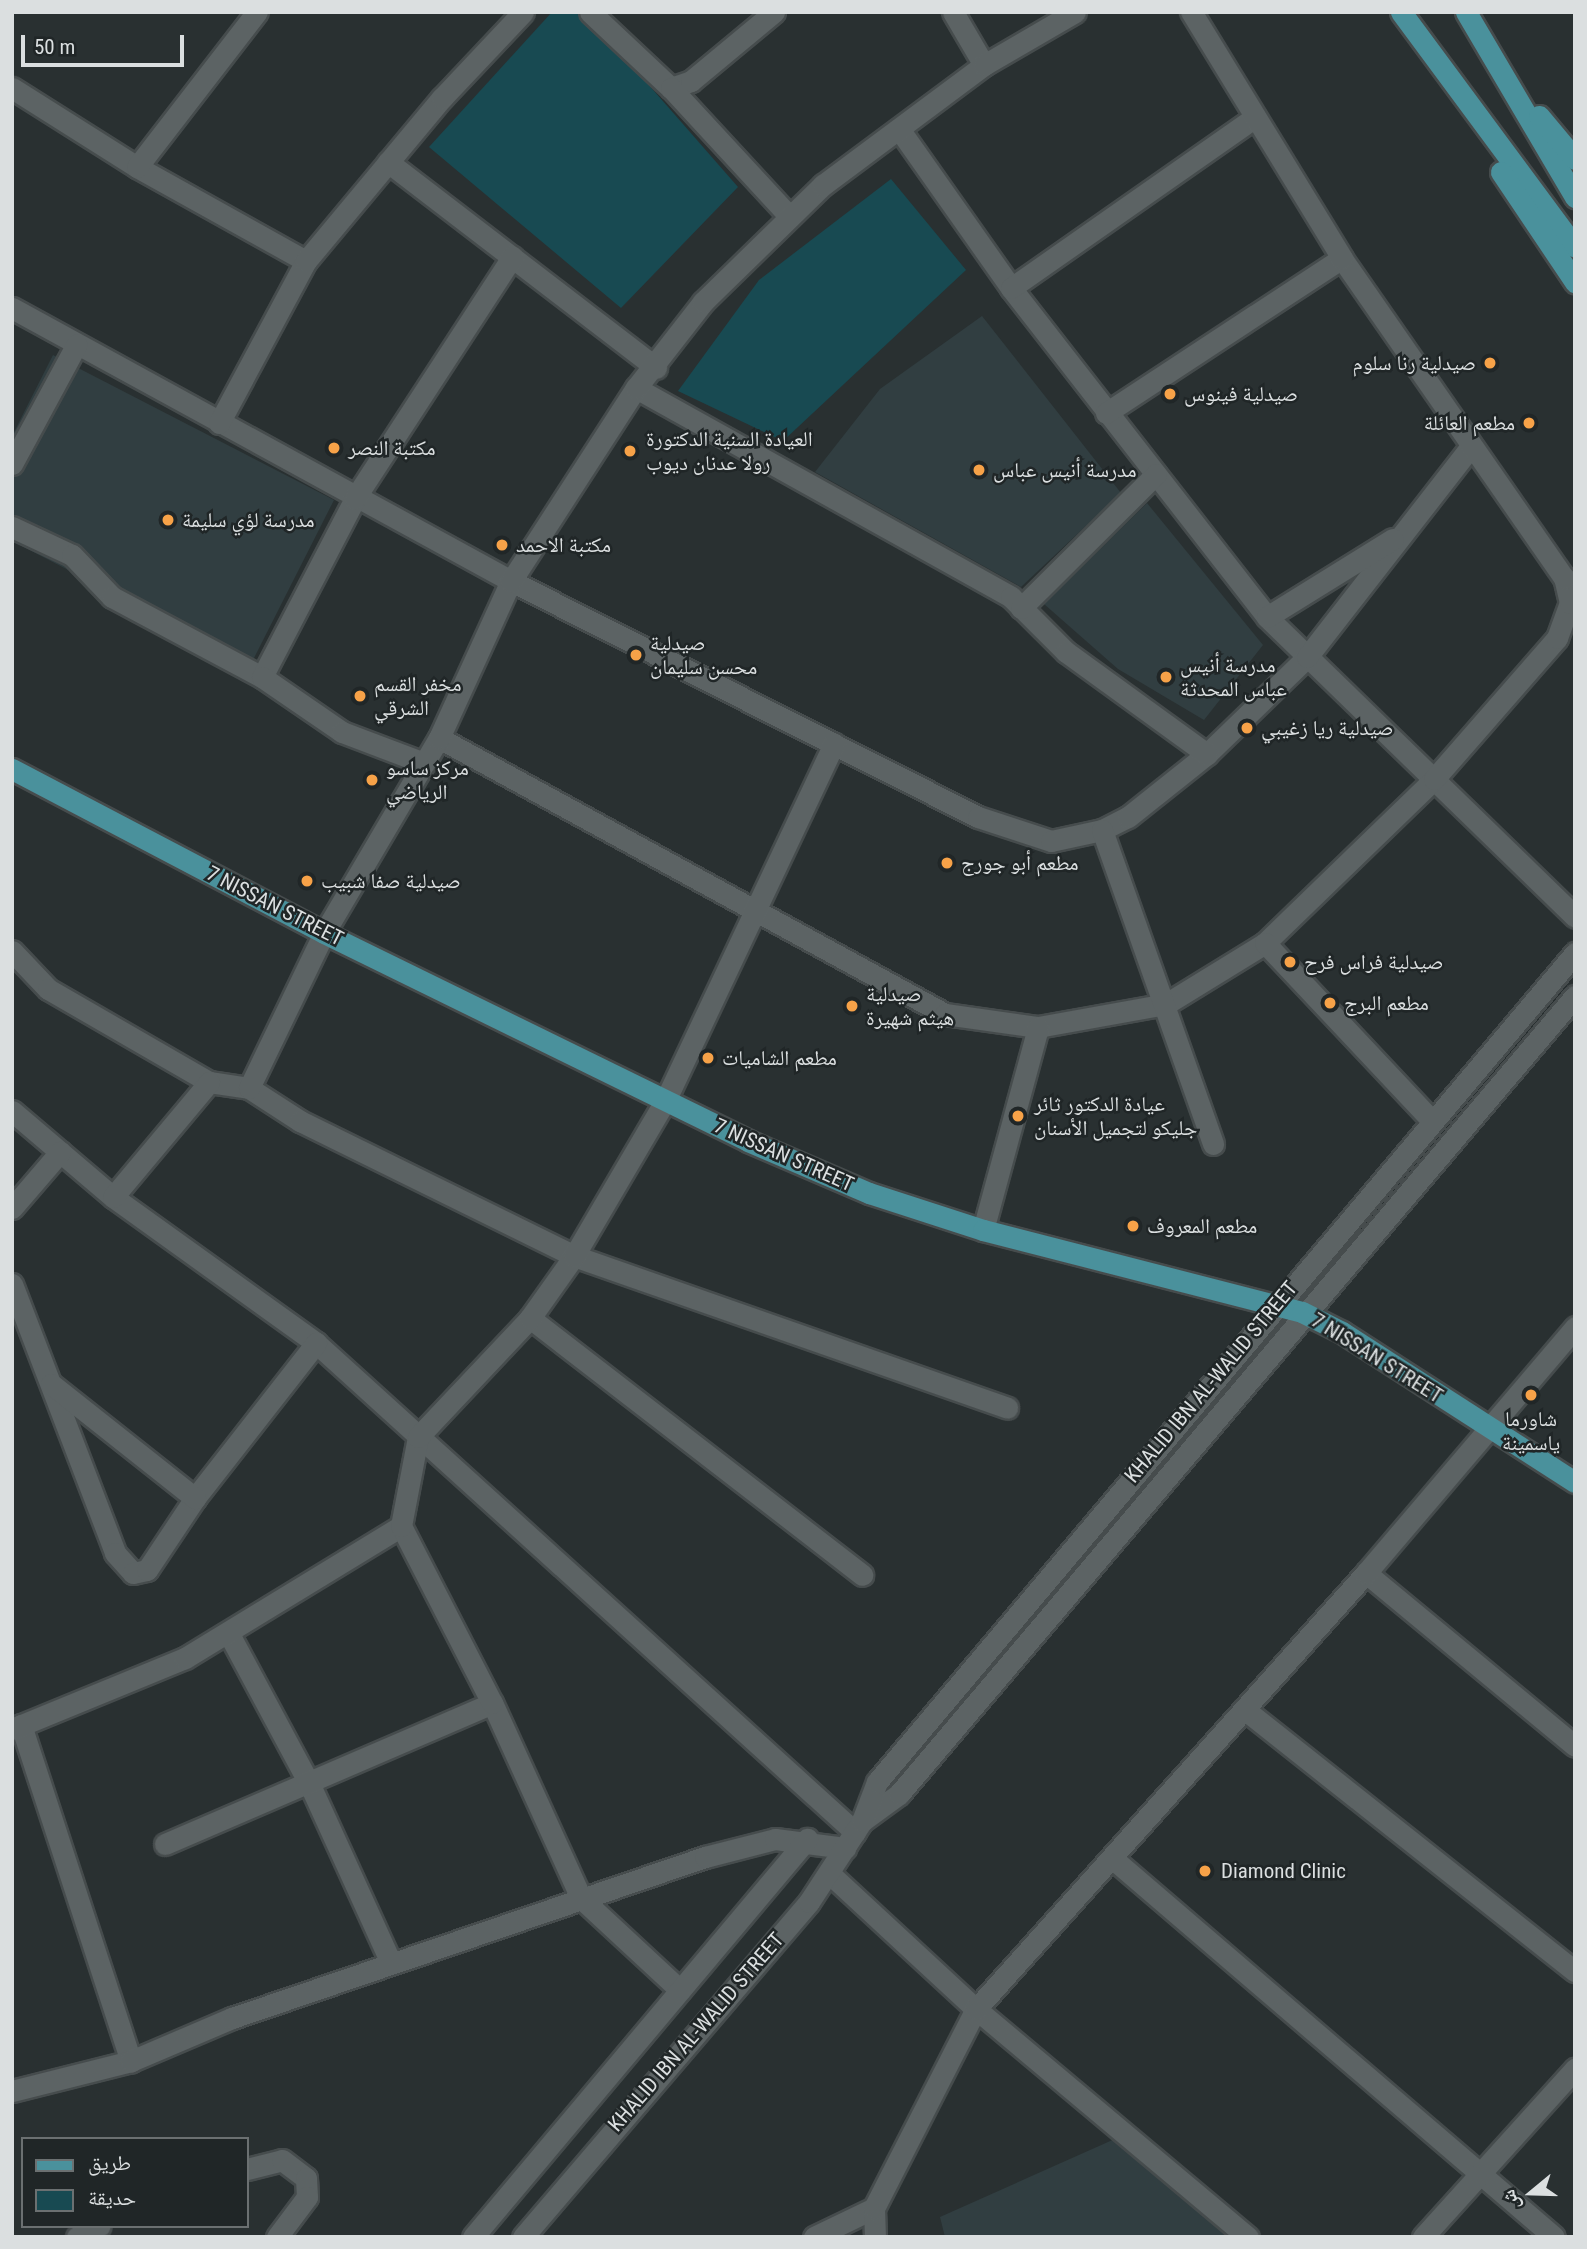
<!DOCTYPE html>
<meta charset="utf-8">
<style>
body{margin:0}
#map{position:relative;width:1587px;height:2249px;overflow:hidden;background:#293031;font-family:"Roboto Condensed","Noto Naskh Arabic",sans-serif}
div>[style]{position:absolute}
.built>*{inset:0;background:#313e41}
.green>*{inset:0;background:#184a52}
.roads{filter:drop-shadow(2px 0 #464c4d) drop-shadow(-2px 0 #464c4d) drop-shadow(0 2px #464c4d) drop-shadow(0 -2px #464c4d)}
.minor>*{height:21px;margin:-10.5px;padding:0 10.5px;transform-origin:10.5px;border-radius:10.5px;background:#5c6364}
.major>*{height:21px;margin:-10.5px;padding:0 10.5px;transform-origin:10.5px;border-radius:10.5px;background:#4a919c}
.dots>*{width:19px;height:19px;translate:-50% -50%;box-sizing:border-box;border:4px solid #202627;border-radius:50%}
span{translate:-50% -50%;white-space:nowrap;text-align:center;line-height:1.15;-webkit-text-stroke:5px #202627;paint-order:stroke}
.poi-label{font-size:21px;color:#dbdfe0}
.right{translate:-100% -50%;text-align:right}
.left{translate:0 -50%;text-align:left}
.street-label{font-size:21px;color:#dbdfe0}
.frame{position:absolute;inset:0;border:14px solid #dbdfe0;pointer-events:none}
.legend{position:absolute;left:21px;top:2137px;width:228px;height:91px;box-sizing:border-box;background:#202627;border:2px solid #6b7071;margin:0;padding:9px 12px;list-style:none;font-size:21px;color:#dbdfe0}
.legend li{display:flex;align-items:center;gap:14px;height:35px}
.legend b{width:35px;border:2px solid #6b7071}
.north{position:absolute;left:1496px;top:2158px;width:70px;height:70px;-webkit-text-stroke:5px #202627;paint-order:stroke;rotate:251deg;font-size:19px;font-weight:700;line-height:28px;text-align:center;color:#dbdfe0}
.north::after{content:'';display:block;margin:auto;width:24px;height:32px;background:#dbdfe0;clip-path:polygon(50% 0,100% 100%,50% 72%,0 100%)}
.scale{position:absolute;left:21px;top:35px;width:163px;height:32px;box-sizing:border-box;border:4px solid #dbdfe0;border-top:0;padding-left:9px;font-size:21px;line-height:24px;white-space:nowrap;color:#dbdfe0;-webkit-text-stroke:5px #202627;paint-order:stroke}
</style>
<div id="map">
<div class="built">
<i style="clip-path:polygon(982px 316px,1121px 493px,1021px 587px,815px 472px,880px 389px)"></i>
<i style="clip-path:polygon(53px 355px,334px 500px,251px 664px,12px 541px,12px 436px)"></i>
<i style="clip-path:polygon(1147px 503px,1263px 645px,1204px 720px,1118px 669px,1044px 604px)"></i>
<i style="clip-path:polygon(1117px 2138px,1231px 2237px,945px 2237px,940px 2217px)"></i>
</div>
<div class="green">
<i style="clip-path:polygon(552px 12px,585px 12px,738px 187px,621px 308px,429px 147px)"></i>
<i style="clip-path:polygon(891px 179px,966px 270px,783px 441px,678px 391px,759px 280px)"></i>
</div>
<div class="roads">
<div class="minor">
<i style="left:590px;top:12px;width:111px;rotate:43.2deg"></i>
<i style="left:671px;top:88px;width:21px;rotate:-19deg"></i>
<i style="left:691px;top:81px;width:108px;rotate:-39.7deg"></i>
<i style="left:953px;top:12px;width:61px;rotate:59.7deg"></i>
<i style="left:12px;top:88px;width:148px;rotate:32.3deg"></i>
<i style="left:137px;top:167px;width:193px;rotate:29.1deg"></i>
<i style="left:671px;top:88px;width:174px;rotate:47.3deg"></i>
<i style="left:899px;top:129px;width:194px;rotate:54.8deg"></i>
<i style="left:1011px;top:288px;width:417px;rotate:52.1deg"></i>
<i style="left:1267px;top:617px;width:430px;rotate:44.2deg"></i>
<i style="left:388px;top:162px;width:338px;rotate:37.5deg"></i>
<i style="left:137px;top:167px;width:196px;rotate:-52.3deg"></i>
<i style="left:1011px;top:288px;width:298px;rotate:-35deg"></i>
<i style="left:12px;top:308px;width:569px;rotate:28.68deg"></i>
<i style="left:511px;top:581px;width:523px;rotate:26.81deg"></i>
<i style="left:978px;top:817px;width:77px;rotate:18.2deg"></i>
<i style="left:1051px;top:841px;width:52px;rotate:-12.2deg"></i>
<i style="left:1102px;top:830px;width:29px;rotate:-27deg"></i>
<i style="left:1128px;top:817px;width:101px;rotate:-38.6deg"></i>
<i style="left:1207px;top:754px;width:139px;rotate:-44.1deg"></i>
<i style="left:1307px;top:657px;width:267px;rotate:-52.1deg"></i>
<i style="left:636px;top:388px;width:429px;rotate:29.1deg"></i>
<i style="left:1011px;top:597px;width:78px;rotate:45deg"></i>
<i style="left:1066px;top:652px;width:174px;rotate:35.9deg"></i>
<i style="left:1106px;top:413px;width:282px;rotate:-33.3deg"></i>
<i style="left:219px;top:423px;width:184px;rotate:-61.8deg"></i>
<i style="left:306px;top:261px;width:212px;rotate:-50.2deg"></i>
<i style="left:442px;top:98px;width:118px;rotate:-46.7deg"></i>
<i style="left:12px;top:464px;width:136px;rotate:-61.6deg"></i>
<i style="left:12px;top:527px;width:66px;rotate:25deg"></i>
<i style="left:72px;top:555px;width:58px;rotate:46.4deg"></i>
<i style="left:112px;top:597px;width:170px;rotate:28.1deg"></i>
<i style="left:262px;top:677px;width:202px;rotate:-62.5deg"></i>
<i style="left:355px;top:498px;width:288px;rotate:-56.9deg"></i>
<i style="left:1021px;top:608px;width:190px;rotate:-44.8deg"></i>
<i style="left:1267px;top:617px;width:148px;rotate:-31.8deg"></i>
<i style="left:262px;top:677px;width:97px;rotate:34.5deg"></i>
<i style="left:342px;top:732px;width:88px;rotate:20.7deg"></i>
<i style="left:439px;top:738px;width:576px;rotate:28.61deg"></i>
<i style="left:945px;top:1014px;width:94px;rotate:8deg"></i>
<i style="left:1038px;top:1027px;width:130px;rotate:-10.2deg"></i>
<i style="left:1166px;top:1004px;width:116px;rotate:-31.6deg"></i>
<i style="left:1265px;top:943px;width:235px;rotate:-44.1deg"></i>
<i style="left:1434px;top:779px;width:187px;rotate:-48.9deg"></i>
<i style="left:1557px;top:638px;width:37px;rotate:-70deg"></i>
<i style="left:1570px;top:603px;width:26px;rotate:-103deg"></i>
<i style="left:1564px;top:578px;width:389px;rotate:-124.8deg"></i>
<i style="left:1342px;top:258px;width:289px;rotate:-121.5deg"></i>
<i style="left:1102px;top:830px;width:333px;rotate:70.5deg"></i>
<i style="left:1265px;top:943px;width:241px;rotate:46.8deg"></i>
<i style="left:12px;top:951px;width:52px;rotate:46.5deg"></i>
<i style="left:48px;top:989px;width:186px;rotate:30deg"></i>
<i style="left:209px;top:1082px;width:40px;rotate:8.5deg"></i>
<i style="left:249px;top:1088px;width:61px;rotate:32.9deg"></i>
<i style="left:300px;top:1121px;width:305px;rotate:26.2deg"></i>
<i style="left:574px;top:1256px;width:459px;rotate:19.3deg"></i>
<i style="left:249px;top:1088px;width:172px;rotate:-64.2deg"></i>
<i style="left:324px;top:933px;width:226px;rotate:-59.5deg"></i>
<i style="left:439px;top:738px;width:173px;rotate:-65.4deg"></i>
<i style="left:511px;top:581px;width:230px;rotate:-57.1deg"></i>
<i style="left:636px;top:388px;width:109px;rotate:-52.1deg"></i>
<i style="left:703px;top:302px;width:168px;rotate:-44.3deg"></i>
<i style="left:823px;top:185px;width:201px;rotate:-36.7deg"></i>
<i style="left:984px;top:65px;width:105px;rotate:-30.2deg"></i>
<i style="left:12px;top:1111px;width:133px;rotate:40.4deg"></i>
<i style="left:113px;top:1197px;width:250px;rotate:35.7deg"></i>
<i style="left:316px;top:1343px;width:728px;rotate:42.22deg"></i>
<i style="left:113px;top:1197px;width:150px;rotate:-50.1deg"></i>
<i style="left:12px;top:1208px;width:74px;rotate:-49.4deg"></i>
<i style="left:983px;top:1230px;width:210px;rotate:-74.8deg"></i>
<i style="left:12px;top:1284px;width:288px;rotate:69deg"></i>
<i style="left:115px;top:1553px;width:27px;rotate:48deg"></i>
<i style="left:133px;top:1573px;width:14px;rotate:-12deg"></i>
<i style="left:147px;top:1570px;width:87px;rotate:-56.3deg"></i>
<i style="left:195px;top:1498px;width:197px;rotate:-52deg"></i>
<i style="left:530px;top:1318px;width:420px;rotate:37.7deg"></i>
<i style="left:51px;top:1384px;width:184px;rotate:38.4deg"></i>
<i style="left:1366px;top:1573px;width:271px;rotate:39.6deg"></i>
<i style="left:229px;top:1634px;width:169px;rotate:61.8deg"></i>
<i style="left:309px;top:1783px;width:198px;rotate:65.5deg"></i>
<i style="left:1244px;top:1709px;width:422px;rotate:38.4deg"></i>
<i style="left:21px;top:1725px;width:354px;rotate:71.9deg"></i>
<i style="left:12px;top:1729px;width:187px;rotate:-22.3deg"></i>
<i style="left:185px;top:1658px;width:253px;rotate:-31.4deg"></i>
<i style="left:862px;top:1821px;width:46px;rotate:-36.1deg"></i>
<i style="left:899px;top:1794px;width:1046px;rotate:-49.73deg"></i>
<i style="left:165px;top:1844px;width:356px;rotate:-23.3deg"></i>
<i style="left:1112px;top:1858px;width:582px;rotate:40.61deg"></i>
<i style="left:830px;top:1874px;width:199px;rotate:42.8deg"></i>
<i style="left:976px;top:2009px;width:355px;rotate:40deg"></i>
<i style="left:680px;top:1990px;width:135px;rotate:-137.1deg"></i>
<i style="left:581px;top:1898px;width:214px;rotate:-114.5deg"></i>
<i style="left:492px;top:1703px;width:199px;rotate:-117.2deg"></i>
<i style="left:401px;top:1526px;width:91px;rotate:-79.2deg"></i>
<i style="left:418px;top:1437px;width:163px;rotate:-46.7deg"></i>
<i style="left:530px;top:1318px;width:76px;rotate:-54.6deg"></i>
<i style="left:574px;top:1256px;width:182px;rotate:-59.6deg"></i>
<i style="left:666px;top:1099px;width:393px;rotate:-64.7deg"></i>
<i style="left:12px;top:2091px;width:123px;rotate:-14.1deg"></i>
<i style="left:131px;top:2061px;width:110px;rotate:-23.1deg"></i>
<i style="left:232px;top:2018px;width:500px;rotate:-18.8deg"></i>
<i style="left:705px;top:1857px;width:72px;rotate:-14.4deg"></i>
<i style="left:775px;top:1839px;width:71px;rotate:7.3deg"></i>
<i style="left:247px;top:2169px;width:36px;rotate:-14deg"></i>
<i style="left:282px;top:2160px;width:30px;rotate:37deg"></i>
<i style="left:306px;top:2178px;width:19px;rotate:87deg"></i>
<i style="left:307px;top:2197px;width:50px;rotate:126.9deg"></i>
<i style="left:77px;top:2237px;width:25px;rotate:-26deg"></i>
<i style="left:473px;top:2237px;width:520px;rotate:-50deg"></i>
<i style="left:523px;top:2237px;width:440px;rotate:-49.5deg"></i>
<i style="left:809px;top:1902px;width:97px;rotate:-56.8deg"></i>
<i style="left:862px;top:1821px;width:42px;rotate:-69deg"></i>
<i style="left:877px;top:1782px;width:1084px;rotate:-49.9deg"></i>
<i style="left:814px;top:2237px;width:67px;rotate:-25.8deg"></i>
<i style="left:875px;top:2237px;width:29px;rotate:-92deg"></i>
<i style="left:874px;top:2208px;width:224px;rotate:-62.9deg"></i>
<i style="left:976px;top:2009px;width:585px;rotate:-48.19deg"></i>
<i style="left:1366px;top:1573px;width:323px;rotate:-49.6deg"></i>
<i style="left:1423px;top:2237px;width:227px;rotate:-47.9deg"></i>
</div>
<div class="major">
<i style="left:1401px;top:12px;width:292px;rotate:53.5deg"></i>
<i style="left:1466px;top:12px;width:215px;rotate:59.5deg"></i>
<i style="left:1539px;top:116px;width:56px;rotate:50.1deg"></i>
<i style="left:1501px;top:172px;width:133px;rotate:56.1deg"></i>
<i style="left:12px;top:769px;width:352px;rotate:27.7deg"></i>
<i style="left:324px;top:933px;width:472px;rotate:26.1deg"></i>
<i style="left:748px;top:1141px;width:132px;rotate:23.3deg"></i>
<i style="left:869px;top:1193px;width:120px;rotate:18deg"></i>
<i style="left:983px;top:1230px;width:329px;rotate:14.4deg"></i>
<i style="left:1302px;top:1312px;width:45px;rotate:26.6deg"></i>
<i style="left:1342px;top:1332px;width:277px;rotate:32.8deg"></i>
</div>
</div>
<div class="dots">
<i style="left:1490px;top:363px;background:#f7a248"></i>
<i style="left:1170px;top:394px;background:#f7a248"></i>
<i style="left:1529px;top:423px;background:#f7a248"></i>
<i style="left:334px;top:448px;background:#f7a248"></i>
<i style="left:630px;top:451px;background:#f7a248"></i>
<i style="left:979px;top:470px;background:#f7a248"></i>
<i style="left:168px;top:520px;background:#f7a248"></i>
<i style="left:502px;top:545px;background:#f7a248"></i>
<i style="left:636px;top:655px;background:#f7a248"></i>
<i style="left:1166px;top:677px;background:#f7a248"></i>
<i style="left:360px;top:696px;background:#f7a248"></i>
<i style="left:1247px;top:728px;background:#f7a248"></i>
<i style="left:372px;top:780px;background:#f7a248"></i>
<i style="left:947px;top:863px;background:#f7a248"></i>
<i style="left:307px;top:881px;background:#f7a248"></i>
<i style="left:1290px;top:962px;background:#f7a248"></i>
<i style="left:1330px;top:1003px;background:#f7a248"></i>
<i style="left:852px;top:1006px;background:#f7a248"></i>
<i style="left:708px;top:1058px;background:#f7a248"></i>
<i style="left:1018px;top:1116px;background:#f7a248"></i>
<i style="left:1133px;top:1226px;background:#f7a248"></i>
<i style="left:1531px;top:1395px;background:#f7a248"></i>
<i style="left:1205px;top:1871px;background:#f7a248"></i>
</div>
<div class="poi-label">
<span class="right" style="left:1476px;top:363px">صيدلية رنا سلوم</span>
<span class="left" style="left:1184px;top:394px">صيدلية فينوس</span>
<span class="right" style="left:1515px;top:423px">مطعم العائلة</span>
<span class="left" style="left:646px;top:451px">العيادة السنية الدكتورة<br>رولا عدنان ديوب</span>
<span class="left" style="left:348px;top:448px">مكتبة النصر</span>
<span class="left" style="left:993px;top:470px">مدرسة أنيس عباس</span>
<span class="left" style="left:182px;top:520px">مدرسة لؤي سليمة</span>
<span class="left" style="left:516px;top:545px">مكتبة الاحمد</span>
<span class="left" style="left:650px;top:655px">صيدلية<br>محسن سليمان</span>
<span class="left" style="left:1180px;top:677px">مدرسة أنيس<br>عباس المحدثة</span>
<span class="left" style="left:374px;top:696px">مخفر القسم<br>الشرقي</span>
<span class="left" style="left:1261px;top:728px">صيدلية ريا زغيبي</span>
<span class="left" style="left:386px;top:780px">مركز ساسو<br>الرياضي</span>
<span class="left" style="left:961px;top:863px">مطعم أبو جورج</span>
<span class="left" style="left:321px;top:881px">صيدلية صفا شبيب</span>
<span class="left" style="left:1304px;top:962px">صيدلية فراس فرح</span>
<span class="left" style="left:866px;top:1006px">صيدلية<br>هيثم شهيرة</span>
<span class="left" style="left:1344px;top:1003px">مطعم البرج</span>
<span class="left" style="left:722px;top:1058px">مطعم الشاميات</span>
<span class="left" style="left:1034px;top:1116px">عيادة الدكتور ثائر<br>جليكو لتجميل الأسنان</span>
<span class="left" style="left:1147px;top:1226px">مطعم المعروف</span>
<span style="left:1531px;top:1431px">شاورما<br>ياسمينة</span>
<span class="left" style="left:1221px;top:1871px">Diamond Clinic</span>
</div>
<div class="street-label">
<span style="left:275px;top:906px;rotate:27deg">7 NISSAN STREET</span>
<span style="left:784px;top:1155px;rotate:24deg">7 NISSAN STREET</span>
<span style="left:1377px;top:1358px;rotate:32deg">7 NISSAN STREET</span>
<span style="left:1211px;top:1382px;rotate:-50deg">KHALID IBN AL-WALID STREET</span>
<span style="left:696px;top:2032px;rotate:-49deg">KHALID IBN AL-WALID STREET</span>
</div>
<div class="frame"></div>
<ul class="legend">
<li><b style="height:9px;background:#4a919c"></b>طريق</li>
<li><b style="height:19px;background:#184a52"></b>حديقة</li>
</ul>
<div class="north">ش</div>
<div class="scale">50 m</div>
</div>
